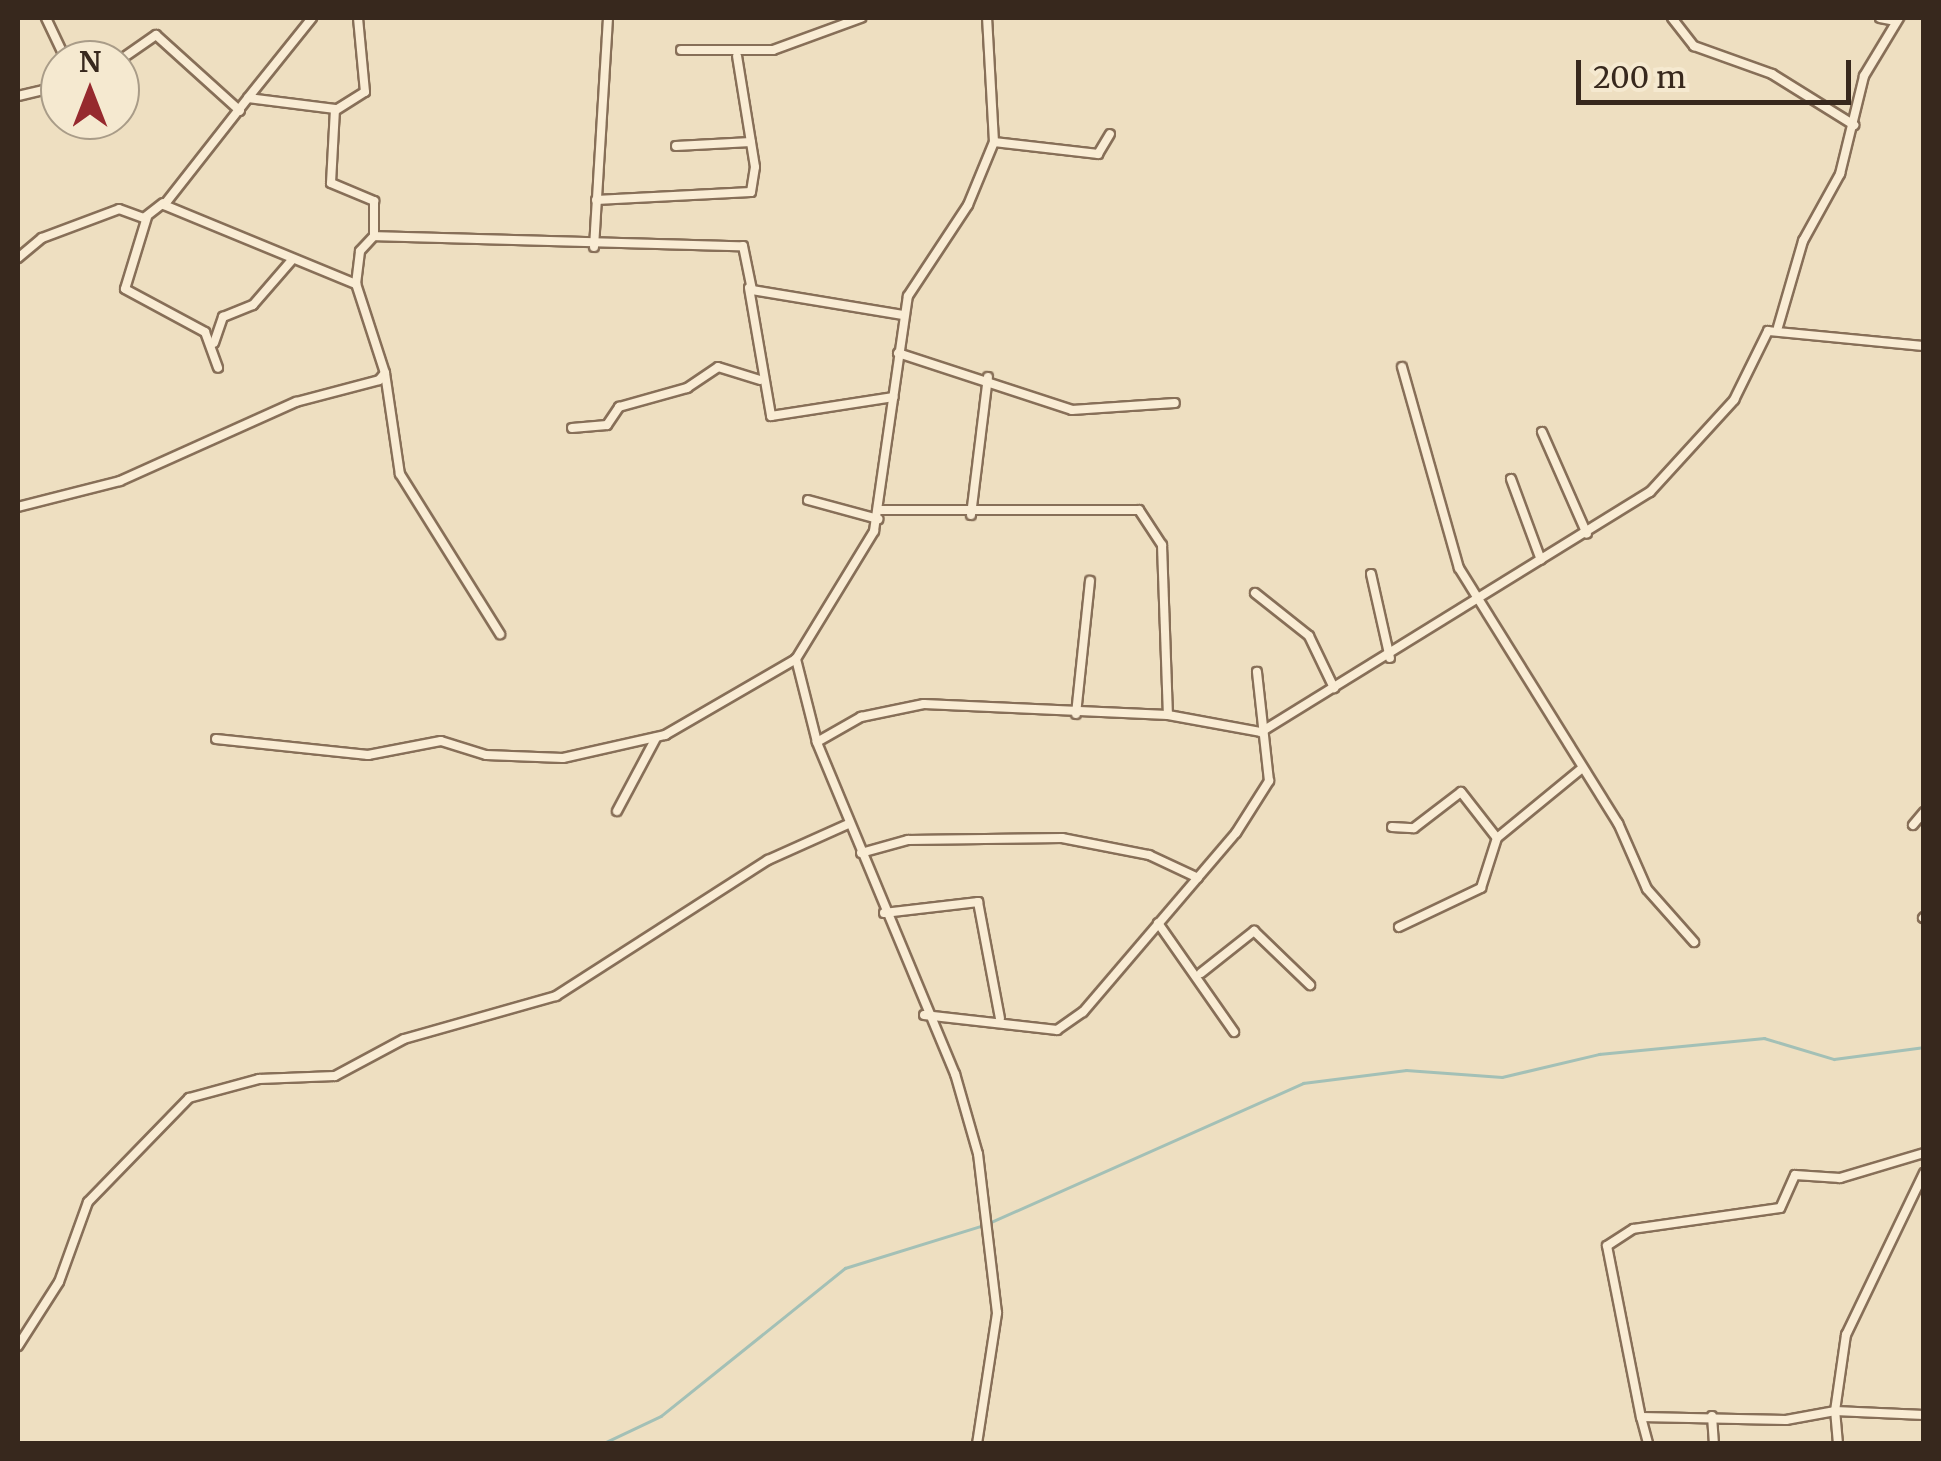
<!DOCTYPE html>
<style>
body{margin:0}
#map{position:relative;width:1941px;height:1461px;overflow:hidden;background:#eedfc1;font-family:Merriweather,serif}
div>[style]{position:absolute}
.stream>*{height:2.5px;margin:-1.25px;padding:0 1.25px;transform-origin:1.25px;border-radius:1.25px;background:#a3c0b6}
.roads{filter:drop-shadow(2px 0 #876f58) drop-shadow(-2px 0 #876f58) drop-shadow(0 2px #876f58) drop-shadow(0 -2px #876f58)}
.street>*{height:8px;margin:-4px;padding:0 4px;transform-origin:4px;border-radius:4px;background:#f9ecd4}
span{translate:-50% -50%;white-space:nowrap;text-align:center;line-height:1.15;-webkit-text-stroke:8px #f5e9d0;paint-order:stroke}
.frame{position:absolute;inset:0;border:20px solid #37281d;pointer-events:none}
.north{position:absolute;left:40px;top:40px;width:100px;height:100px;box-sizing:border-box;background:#f5e9d0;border:2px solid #a99c88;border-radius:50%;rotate:0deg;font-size:28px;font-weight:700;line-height:40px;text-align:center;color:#37281d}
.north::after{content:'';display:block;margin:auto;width:35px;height:45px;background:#96292e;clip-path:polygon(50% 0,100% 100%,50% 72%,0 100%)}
.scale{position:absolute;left:1576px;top:60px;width:275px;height:45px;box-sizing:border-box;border:5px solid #37281d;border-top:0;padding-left:12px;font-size:30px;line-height:35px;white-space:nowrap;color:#37281d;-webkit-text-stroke:8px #f5e9d0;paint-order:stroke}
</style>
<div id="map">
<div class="stream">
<i style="left:989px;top:1223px;width:344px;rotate:-24deg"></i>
<i style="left:1303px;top:1083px;width:104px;rotate:-7.2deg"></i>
<i style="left:1406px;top:1070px;width:96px;rotate:4.2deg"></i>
<i style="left:1502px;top:1077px;width:100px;rotate:-13.3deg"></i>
<i style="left:1599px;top:1054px;width:166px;rotate:-5.5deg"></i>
<i style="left:1764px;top:1038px;width:73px;rotate:16.7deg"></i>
<i style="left:1834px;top:1059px;width:91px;rotate:-7.6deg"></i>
<i style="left:602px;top:1444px;width:65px;rotate:-25.4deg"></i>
<i style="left:661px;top:1416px;width:236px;rotate:-38.8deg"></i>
<i style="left:845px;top:1268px;width:142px;rotate:-17.2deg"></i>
</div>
<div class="roads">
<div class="street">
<i style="left:46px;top:18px;width:47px;rotate:64.5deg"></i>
<i style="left:312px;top:18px;width:102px;rotate:128.7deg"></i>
<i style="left:248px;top:98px;width:88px;rotate:7.2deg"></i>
<i style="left:335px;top:109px;width:74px;rotate:93.1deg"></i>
<i style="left:331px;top:183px;width:47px;rotate:22.7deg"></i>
<i style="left:374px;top:201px;width:35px;rotate:90deg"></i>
<i style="left:374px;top:236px;width:369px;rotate:1.6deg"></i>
<i style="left:743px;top:246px;width:45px;rotate:78.4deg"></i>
<i style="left:752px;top:290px;width:153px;rotate:9.4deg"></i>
<i style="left:1672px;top:18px;width:36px;rotate:52deg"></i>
<i style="left:1694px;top:46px;width:83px;rotate:19.7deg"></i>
<i style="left:1772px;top:74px;width:97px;rotate:31.9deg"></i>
<i style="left:1880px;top:18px;width:16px;rotate:11deg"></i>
<i style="left:681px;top:50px;width:92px"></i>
<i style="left:773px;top:50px;width:94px;rotate:-20deg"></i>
<i style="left:120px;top:60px;width:44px;rotate:-34.8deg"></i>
<i style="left:156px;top:35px;width:113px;rotate:42.1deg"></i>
<i style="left:18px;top:96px;width:43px;rotate:-13.4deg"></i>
<i style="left:248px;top:98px;width:136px;rotate:128.1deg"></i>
<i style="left:164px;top:205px;width:208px;rotate:22.4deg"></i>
<i style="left:356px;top:284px;width:33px;rotate:-83deg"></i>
<i style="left:360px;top:251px;width:21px;rotate:-47deg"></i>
<i style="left:336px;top:110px;width:34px;rotate:-32deg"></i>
<i style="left:365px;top:92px;width:74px;rotate:-95.4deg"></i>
<i style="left:994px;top:142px;width:105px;rotate:6.6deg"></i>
<i style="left:1098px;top:154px;width:23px;rotate:-59deg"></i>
<i style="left:676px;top:146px;width:75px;rotate:-3.1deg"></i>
<i style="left:596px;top:200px;width:155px;rotate:-3deg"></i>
<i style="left:751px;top:192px;width:25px;rotate:-81deg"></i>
<i style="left:755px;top:167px;width:112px;rotate:-99.2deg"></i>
<i style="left:147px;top:217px;width:75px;rotate:107deg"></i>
<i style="left:125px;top:289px;width:91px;rotate:28.3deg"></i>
<i style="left:205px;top:332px;width:38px;rotate:70deg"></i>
<i style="left:594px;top:247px;width:229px;rotate:-86.5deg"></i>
<i style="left:18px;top:258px;width:31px;rotate:-40deg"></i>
<i style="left:42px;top:238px;width:82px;rotate:-20.6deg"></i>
<i style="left:119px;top:209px;width:27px;rotate:20deg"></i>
<i style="left:144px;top:218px;width:24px;rotate:-38deg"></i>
<i style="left:749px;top:288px;width:130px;rotate:80.2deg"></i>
<i style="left:771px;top:416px;width:124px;rotate:-8.8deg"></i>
<i style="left:1778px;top:327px;width:90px;rotate:-73.8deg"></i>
<i style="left:1803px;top:241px;width:77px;rotate:-61.1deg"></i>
<i style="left:1840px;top:174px;width:101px;rotate:-76.2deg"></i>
<i style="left:1864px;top:76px;width:68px;rotate:-58.9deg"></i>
<i style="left:214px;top:343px;width:28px;rotate:-71deg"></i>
<i style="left:223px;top:317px;width:32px;rotate:-22deg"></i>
<i style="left:253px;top:305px;width:60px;rotate:-49.1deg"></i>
<i style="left:898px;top:353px;width:183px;rotate:18.1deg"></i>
<i style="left:1072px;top:410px;width:103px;rotate:-3.9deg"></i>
<i style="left:1402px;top:367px;width:209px;rotate:74.2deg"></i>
<i style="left:1459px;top:568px;width:301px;rotate:58.1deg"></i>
<i style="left:1618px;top:823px;width:72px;rotate:66.3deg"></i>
<i style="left:1647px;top:889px;width:71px;rotate:48.4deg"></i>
<i style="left:385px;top:373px;width:102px;rotate:81.6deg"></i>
<i style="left:400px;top:474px;width:189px;rotate:58deg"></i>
<i style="left:572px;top:428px;width:35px;rotate:-5deg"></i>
<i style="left:607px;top:425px;width:22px;rotate:-56deg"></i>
<i style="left:619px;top:407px;width:71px;rotate:-15.6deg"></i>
<i style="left:687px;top:388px;width:37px;rotate:-34deg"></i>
<i style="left:718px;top:367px;width:44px;rotate:17.2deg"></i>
<i style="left:1542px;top:432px;width:111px;rotate:66.2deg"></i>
<i style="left:1511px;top:479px;width:86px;rotate:69.7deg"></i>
<i style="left:808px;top:500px;width:73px;rotate:15.2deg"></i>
<i style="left:18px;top:507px;width:105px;rotate:-14.3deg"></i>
<i style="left:120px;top:481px;width:193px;rotate:-24.2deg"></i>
<i style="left:296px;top:402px;width:86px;rotate:-14.8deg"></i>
<i style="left:379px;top:380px;width:9px;rotate:-49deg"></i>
<i style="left:385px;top:373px;width:94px;rotate:-108deg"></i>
<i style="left:881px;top:510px;width:258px"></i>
<i style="left:1139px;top:510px;width:42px;rotate:56.7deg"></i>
<i style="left:1162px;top:545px;width:170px;rotate:88deg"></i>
<i style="left:971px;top:515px;width:139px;rotate:-83deg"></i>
<i style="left:1371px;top:574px;width:86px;rotate:77.3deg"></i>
<i style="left:1255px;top:593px;width:69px;rotate:38.5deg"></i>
<i style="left:1309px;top:636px;width:58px;rotate:64.3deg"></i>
<i style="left:1076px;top:714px;width:134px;rotate:-84deg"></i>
<i style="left:216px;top:739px;width:153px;rotate:6deg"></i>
<i style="left:368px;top:755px;width:74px;rotate:-10.9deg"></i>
<i style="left:441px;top:741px;width:47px;rotate:17.3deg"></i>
<i style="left:486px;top:755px;width:77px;rotate:2.2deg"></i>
<i style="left:563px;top:758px;width:105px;rotate:-12.7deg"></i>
<i style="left:665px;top:735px;width:151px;rotate:-30.1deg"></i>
<i style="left:817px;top:742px;width:51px;rotate:-29.6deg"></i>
<i style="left:861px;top:717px;width:64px;rotate:-11.7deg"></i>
<i style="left:924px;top:704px;width:244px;rotate:2.6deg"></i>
<i style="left:1168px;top:715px;width:95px;rotate:10.4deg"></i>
<i style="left:1261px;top:732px;width:457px;rotate:-31.7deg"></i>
<i style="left:1650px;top:492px;width:125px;rotate:-47.6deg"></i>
<i style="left:1734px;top:400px;width:77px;rotate:-63.8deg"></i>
<i style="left:1768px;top:331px;width:157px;rotate:5.5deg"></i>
<i style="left:617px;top:811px;width:83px;rotate:-61.9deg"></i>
<i style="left:1913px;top:825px;width:17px;rotate:-50deg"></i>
<i style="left:1392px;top:827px;width:22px;rotate:3deg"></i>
<i style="left:1414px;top:828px;width:59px;rotate:-37.5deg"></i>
<i style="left:1461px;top:792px;width:58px;rotate:52deg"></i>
<i style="left:861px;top:853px;width:49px;rotate:-15.5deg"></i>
<i style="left:908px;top:840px;width:154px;rotate:-0.7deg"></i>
<i style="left:1062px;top:838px;width:89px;rotate:11.1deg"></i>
<i style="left:1149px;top:855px;width:54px;rotate:25.1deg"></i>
<i style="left:884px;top:913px;width:95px;rotate:-6.7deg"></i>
<i style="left:978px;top:902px;width:118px;rotate:79.3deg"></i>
<i style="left:1923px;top:918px;width:1px;rotate:-45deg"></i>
<i style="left:1158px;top:923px;width:133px;rotate:55.1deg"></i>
<i style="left:1399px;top:927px;width:91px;rotate:-25.4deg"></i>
<i style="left:1481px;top:888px;width:52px;rotate:-72.3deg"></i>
<i style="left:1497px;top:838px;width:109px;rotate:-39.4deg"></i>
<i style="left:1201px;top:973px;width:68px;rotate:-38.4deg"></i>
<i style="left:1254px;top:931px;width:78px;rotate:44deg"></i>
<i style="left:924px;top:1015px;width:134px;rotate:6.4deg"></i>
<i style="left:1057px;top:1030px;width:32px;rotate:-35deg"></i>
<i style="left:1083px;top:1012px;width:235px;rotate:-49.5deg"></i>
<i style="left:1236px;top:833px;width:62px;rotate:-57.6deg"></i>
<i style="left:1269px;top:781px;width:110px;rotate:-96.3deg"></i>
<i style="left:1924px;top:1153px;width:88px;rotate:163.4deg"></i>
<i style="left:1840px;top:1178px;width:45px;rotate:-176.2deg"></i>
<i style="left:1795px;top:1175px;width:36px;rotate:114deg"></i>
<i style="left:1780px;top:1208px;width:148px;rotate:171.9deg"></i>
<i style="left:1633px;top:1229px;width:31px;rotate:147deg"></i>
<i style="left:1607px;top:1246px;width:174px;rotate:78.8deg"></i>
<i style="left:1641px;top:1417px;width:145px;rotate:1.2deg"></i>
<i style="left:1786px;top:1420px;width:50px;rotate:-10.4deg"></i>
<i style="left:1835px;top:1411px;width:77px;rotate:-81.8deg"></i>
<i style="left:1846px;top:1335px;width:180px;rotate:-64.3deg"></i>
<i style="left:18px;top:1346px;width:76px;rotate:-57.4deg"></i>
<i style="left:59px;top:1282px;width:85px;rotate:-70.1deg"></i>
<i style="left:88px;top:1202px;width:145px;rotate:-45.8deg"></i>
<i style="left:189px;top:1098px;width:73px;rotate:-15.2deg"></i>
<i style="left:259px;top:1079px;width:76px;rotate:-2.3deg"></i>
<i style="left:335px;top:1076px;width:78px;rotate:-28.2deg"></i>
<i style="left:404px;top:1039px;width:158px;rotate:-15.8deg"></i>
<i style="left:556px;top:996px;width:252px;rotate:-32.7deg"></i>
<i style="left:768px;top:860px;width:88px;rotate:-24.2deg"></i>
<i style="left:1712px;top:1416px;width:28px;rotate:86deg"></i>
<i style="left:1641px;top:1417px;width:28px;rotate:75deg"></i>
<i style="left:977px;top:1444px;width:133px;rotate:-81.3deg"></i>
<i style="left:997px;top:1313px;width:160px;rotate:-96.8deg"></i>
<i style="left:978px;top:1154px;width:83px;rotate:-106deg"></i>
<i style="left:955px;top:1074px;width:360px;rotate:-112.6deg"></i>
<i style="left:817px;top:742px;width:86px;rotate:-104.2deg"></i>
<i style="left:796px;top:659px;width:150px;rotate:-58.6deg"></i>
<i style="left:874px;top:531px;width:237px;rotate:-81.8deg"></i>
<i style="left:908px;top:296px;width:109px;rotate:-56.6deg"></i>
<i style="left:968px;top:205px;width:68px;rotate:-67.6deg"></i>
<i style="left:994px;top:142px;width:124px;rotate:-93.2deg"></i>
<i style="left:1838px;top:1444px;width:33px;rotate:-95deg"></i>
<i style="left:1835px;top:1411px;width:89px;rotate:2.6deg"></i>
</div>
</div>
<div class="frame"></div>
<div class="north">N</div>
<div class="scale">200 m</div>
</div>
